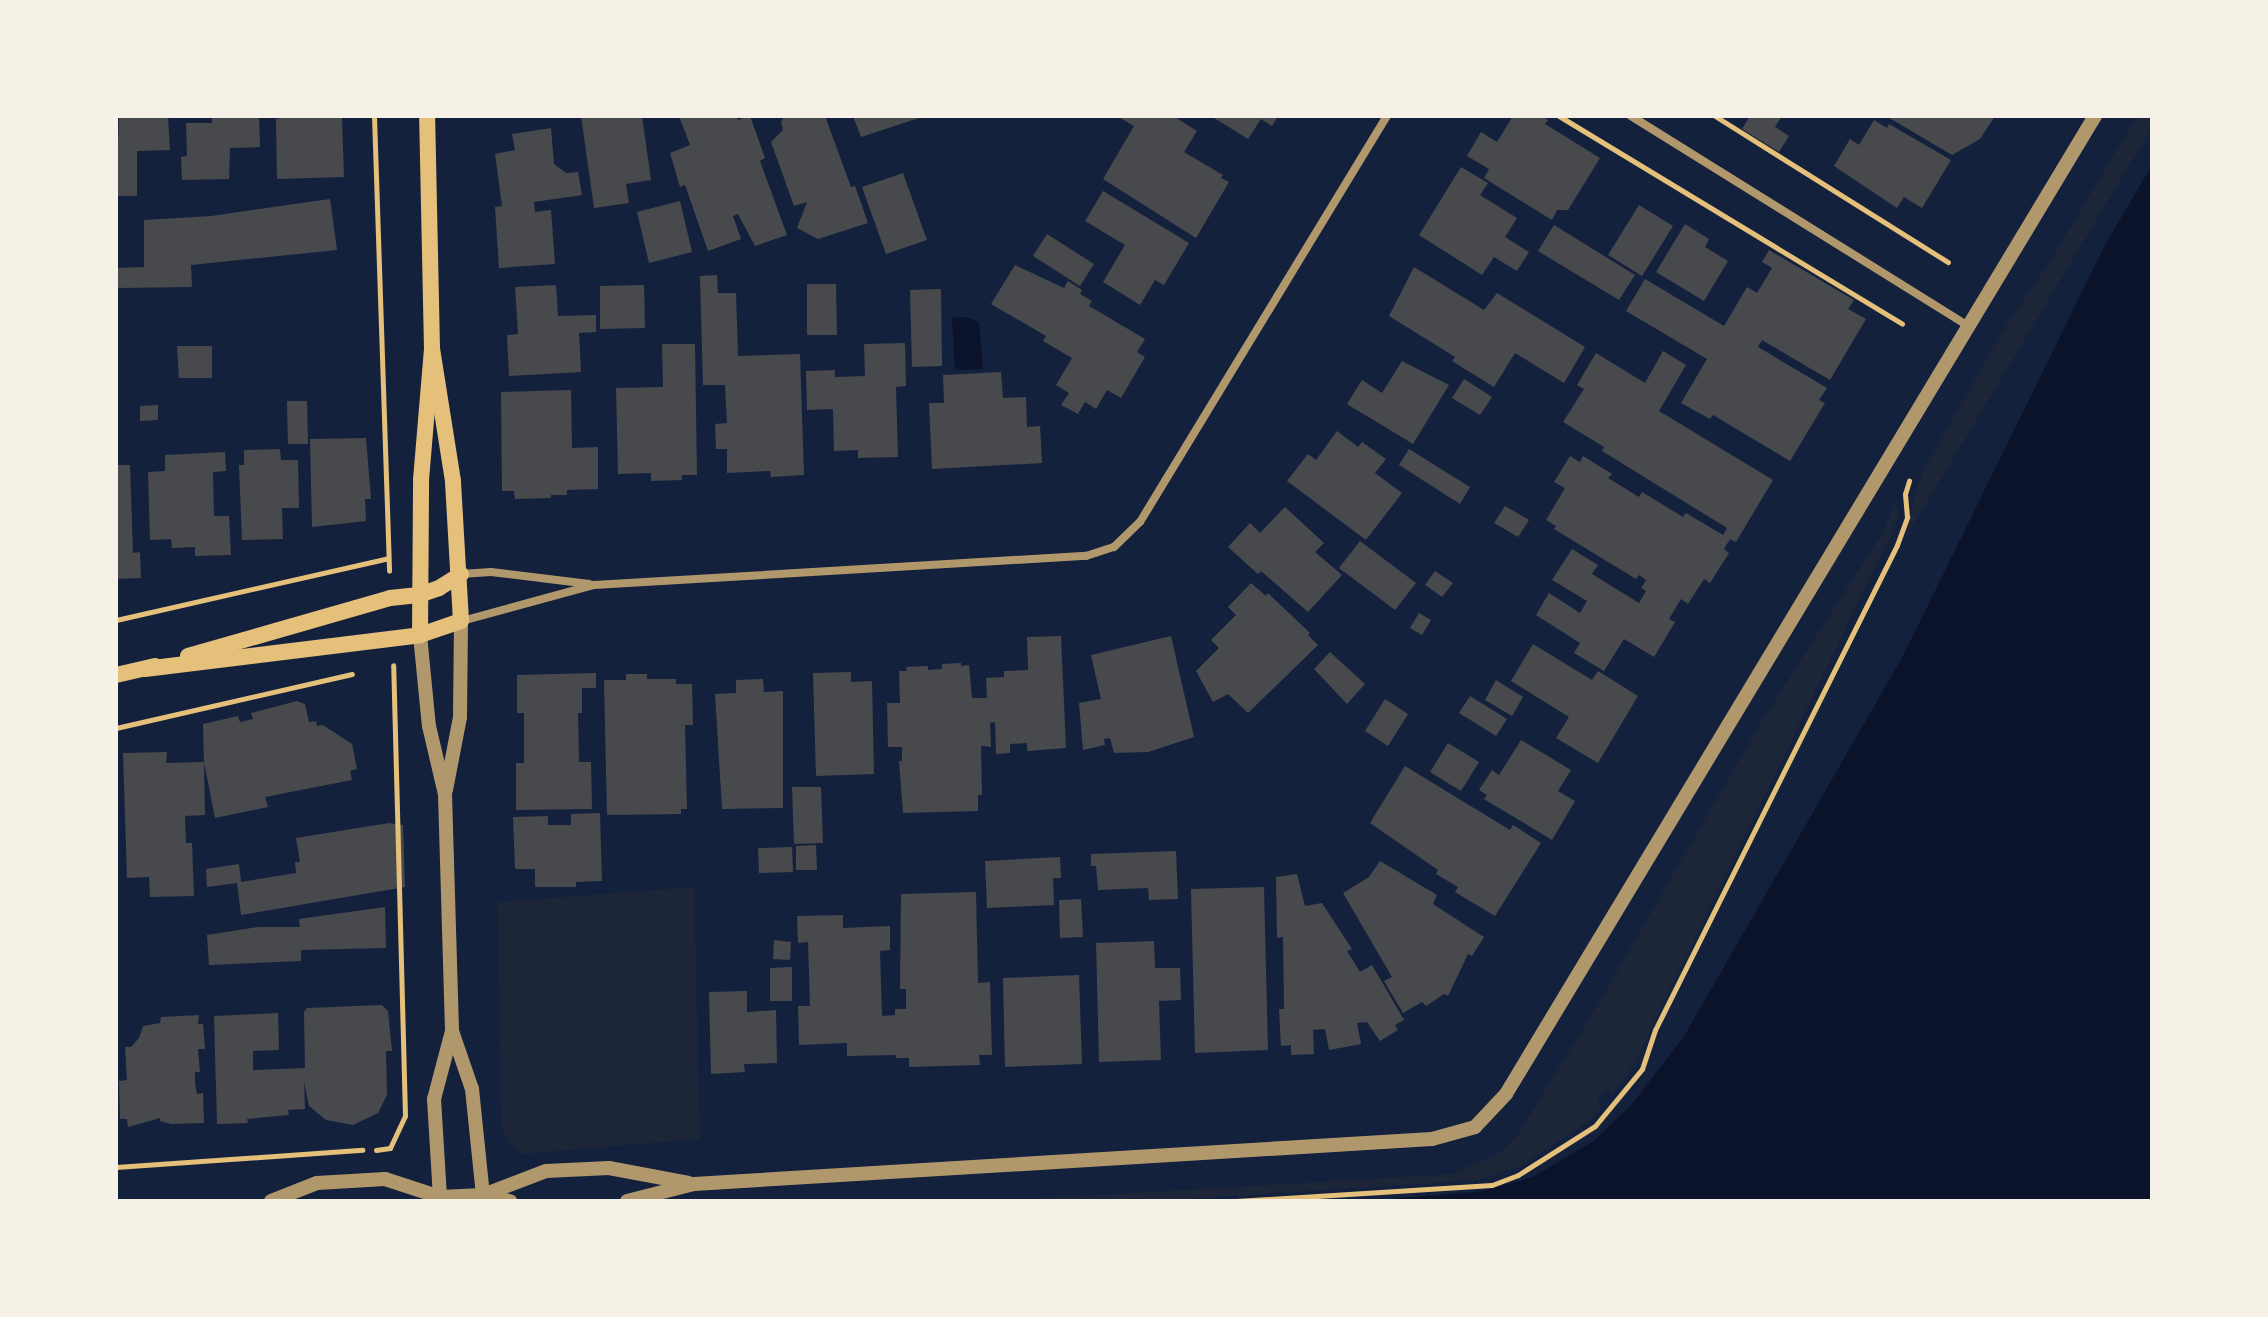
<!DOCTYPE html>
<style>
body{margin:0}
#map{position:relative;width:2268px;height:1317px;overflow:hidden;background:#14213d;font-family:Roboto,sans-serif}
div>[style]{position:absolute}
.green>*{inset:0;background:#1d2539}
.water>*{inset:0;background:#0b132b}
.building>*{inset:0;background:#48494c}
.path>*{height:5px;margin:-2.5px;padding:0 2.5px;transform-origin:2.5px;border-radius:2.5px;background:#e5c07b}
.minor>*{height:8px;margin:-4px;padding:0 4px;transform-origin:4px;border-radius:4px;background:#b1986c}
.tertiary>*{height:14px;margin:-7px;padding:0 7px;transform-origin:7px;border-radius:7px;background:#b1986c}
.secondary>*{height:16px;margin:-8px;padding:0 8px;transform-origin:8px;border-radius:8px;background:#e5c07b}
span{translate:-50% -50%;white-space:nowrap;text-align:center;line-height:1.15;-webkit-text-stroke:7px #f6f1e7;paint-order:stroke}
.frame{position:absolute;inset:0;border:118px solid #f6f1e7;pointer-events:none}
</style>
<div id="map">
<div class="green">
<i style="clip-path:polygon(2137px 116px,2152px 116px,2152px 127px,1906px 537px,1916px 489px,1925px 468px,2005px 327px,2051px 260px)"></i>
<i style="clip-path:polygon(1897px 499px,1897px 519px,1892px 533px,1633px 1066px,1612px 1095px,1606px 1090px,1596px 1101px,1602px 1106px,1588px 1122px,1520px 1166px,1479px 1180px,1154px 1201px,1000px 1201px,1452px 1174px,1501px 1152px,1519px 1133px,1597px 1006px,1765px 716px,1882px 534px)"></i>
<i style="clip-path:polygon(694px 887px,700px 1139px,522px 1154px,510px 1144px,501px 1125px,498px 902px)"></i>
</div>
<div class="water">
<i style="clip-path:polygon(2152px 165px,2152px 1201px,1368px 1201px,1482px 1191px,1533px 1177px,1595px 1140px,1631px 1105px,1683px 1038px,1903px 656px,2106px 243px)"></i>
<i style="clip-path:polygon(967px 317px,979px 322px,983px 369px,955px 370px,952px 318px)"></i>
</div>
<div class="building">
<i style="clip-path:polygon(119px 116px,168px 116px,170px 150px,137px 151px,137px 196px,116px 196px)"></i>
<i style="clip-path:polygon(212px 116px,259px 116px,260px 147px,230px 148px,229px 179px,182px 180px,181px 157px,187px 156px,186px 123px,212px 123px)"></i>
<i style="clip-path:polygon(290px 116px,342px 117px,344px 177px,277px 179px,276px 119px)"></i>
<i style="clip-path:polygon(581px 116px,642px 116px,651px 180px,626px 184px,629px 203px,594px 208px)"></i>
<i style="clip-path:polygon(679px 116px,736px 116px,738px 120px,750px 116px,765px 158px,760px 161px,787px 235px,755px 246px,738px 214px,733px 216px,741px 239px,708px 251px,685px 185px,680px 187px,670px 153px,690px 145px)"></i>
<i style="clip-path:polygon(784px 116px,825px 116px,851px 187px,855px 186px,868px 223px,818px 239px,797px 228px,807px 202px,794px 206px,771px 142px,783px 130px,781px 122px)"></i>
<i style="clip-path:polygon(853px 116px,922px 116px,922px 117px,861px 137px)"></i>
<i style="clip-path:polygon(1117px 116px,1173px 116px,1197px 131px,1184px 152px,1223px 175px,1221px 178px,1229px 182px,1196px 238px,1103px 179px,1134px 126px)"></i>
<i style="clip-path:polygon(1211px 116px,1278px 116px,1272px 126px,1261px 119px,1248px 139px)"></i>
<i style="clip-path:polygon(1513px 116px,1541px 116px,1548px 120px,1545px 124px,1600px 158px,1568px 210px,1557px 210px,1552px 220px,1484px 178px,1489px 169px,1467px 156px,1481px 132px,1497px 142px)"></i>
<i style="clip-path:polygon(1750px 116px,1782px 116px,1775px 127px,1789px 136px,1779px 152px,1742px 129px)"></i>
<i style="clip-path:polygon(1886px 116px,1995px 116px,1980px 139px,1952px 155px)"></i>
<i style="clip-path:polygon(1874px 120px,1887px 128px,1889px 124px,1951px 160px,1922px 208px,1904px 197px,1897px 208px,1834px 166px,1850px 139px,1859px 145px)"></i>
<i style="clip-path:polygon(551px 128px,554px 164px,566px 173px,578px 172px,582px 195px,534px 202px,535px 212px,551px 210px,555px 264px,499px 268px,495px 207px,502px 206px,495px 154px,515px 150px,512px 134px)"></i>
<i style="clip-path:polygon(1461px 167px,1488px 183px,1480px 195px,1517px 218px,1505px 237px,1529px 252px,1517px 271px,1494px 257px,1482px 275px,1419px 235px)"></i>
<i style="clip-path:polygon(903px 173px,927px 240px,886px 254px,862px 187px)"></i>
<i style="clip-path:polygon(1103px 191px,1189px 243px,1164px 285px,1155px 280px,1140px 305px,1103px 282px,1125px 245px,1085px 221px)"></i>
<i style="clip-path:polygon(330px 199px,337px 250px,191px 265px,192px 287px,116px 288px,116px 268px,144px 267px,144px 220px,211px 216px)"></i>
<i style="clip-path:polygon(680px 201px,692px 252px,649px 263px,637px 212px)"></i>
<i style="clip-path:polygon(1639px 205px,1673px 226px,1642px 276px,1608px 255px)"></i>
<i style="clip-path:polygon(1685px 224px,1709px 239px,1705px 247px,1728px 261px,1704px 301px,1656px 272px)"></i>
<i style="clip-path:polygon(1554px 225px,1635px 275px,1619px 300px,1538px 251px)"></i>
<i style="clip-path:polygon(1047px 234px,1094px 264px,1080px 286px,1033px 256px)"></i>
<i style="clip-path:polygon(1769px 250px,1854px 300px,1848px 309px,1866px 319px,1830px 380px,1762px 340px,1758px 347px,1827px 388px,1819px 400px,1825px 403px,1790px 461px,1713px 415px,1710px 419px,1681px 403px,1707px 359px,1626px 311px,1645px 279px,1724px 326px,1747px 287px,1757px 293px,1772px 268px,1762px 262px)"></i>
<i style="clip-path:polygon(1015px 265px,1064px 288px,1068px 281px,1082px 290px,1080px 294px,1092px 301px,1089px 306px,1145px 339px,1137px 352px,1145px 357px,1121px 398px,1107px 390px,1096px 409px,1085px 402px,1078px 414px,1061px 405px,1069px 393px,1056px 385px,1072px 358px,1043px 341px,1046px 336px,991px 304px)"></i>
<i style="clip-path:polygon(1414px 267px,1484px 310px,1497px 293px,1585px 347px,1564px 383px,1515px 353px,1494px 387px,1452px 361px,1455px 357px,1389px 316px)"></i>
<i style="clip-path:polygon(717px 275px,718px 293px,736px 293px,738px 356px,800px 354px,804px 475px,771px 477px,770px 471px,727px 473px,727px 449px,716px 449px,715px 424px,727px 423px,725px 385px,703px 385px,700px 276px)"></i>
<i style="clip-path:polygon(807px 284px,836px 284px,837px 335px,807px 335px)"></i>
<i style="clip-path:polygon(556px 285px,558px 316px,596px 315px,596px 332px,579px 333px,581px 372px,509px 376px,507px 335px,518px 334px,515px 287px)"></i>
<i style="clip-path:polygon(644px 285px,645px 328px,600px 329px,600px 286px)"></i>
<i style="clip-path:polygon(941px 289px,942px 366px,912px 367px,910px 290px)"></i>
<i style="clip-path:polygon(905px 343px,906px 386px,896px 387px,898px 457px,858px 458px,858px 450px,834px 451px,833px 409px,807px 410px,806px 371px,835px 370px,835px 377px,865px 376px,864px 344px)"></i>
<i style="clip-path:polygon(662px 344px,695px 344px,697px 475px,682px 475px,682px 480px,651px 481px,651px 473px,618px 474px,616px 388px,663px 387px)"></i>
<i style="clip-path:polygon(177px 346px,212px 346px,212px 378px,179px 378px)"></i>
<i style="clip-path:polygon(1663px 351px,1686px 365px,1659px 411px,1773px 480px,1736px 542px,1730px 539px,1724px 549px,1729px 553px,1710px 583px,1704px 579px,1688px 604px,1681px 599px,1669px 619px,1675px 622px,1654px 657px,1624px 639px,1604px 671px,1574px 653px,1580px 643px,1536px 615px,1549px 593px,1580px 613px,1587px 601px,1552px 580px,1572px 549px,1598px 565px,1592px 574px,1639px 603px,1646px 591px,1641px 588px,1646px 580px,1639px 575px,1636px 579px,1554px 529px,1556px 526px,1546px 520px,1565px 488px,1554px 482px,1570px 456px,1580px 462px,1583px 456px,1612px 474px,1608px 478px,1639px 497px,1642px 492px,1683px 517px,1686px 513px,1723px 535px,1727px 528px,1602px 451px,1604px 447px,1563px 422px,1584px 389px,1577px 385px,1596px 353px,1645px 383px)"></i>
<i style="clip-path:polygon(1402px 361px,1449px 385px,1413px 444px,1347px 404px,1362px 380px,1382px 393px)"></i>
<i style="clip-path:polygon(1001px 372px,1003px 398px,1026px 397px,1027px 427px,1040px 426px,1042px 463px,932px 469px,929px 403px,944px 403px,943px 375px)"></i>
<i style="clip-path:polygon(1464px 379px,1492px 397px,1480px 415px,1452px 398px)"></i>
<i style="clip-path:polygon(571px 390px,572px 448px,598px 447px,598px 489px,567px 490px,567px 495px,551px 495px,551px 498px,515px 499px,514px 491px,502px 491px,501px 392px)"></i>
<i style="clip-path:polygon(287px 401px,307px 401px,308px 444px,288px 444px)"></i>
<i style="clip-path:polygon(158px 405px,158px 420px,140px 421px,140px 406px)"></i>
<i style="clip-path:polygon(1337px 431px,1358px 447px,1362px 442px,1386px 459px,1375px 473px,1402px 493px,1366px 540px,1287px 481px,1308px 454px,1316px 460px)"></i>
<i style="clip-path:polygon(366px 438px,371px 499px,365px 499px,366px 521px,312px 527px,310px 439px)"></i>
<i style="clip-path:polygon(280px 449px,281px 460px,298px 460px,299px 508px,282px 508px,283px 539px,242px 540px,239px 465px,244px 465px,244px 450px)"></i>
<i style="clip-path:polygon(1409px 449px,1470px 487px,1460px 504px,1399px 465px)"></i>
<i style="clip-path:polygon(225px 452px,226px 471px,213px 472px,214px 516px,229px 516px,231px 555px,195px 556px,195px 547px,172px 548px,171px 539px,150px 540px,148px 472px,165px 471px,165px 455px)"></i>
<i style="clip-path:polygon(116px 465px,130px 465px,133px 553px,140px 552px,141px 578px,116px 579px)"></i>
<i style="clip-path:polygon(1505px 506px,1529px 520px,1518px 537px,1494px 523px)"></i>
<i style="clip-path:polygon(1285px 507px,1324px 543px,1315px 552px,1342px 575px,1308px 612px,1261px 571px,1258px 574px,1228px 547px,1250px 523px,1260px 533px)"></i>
<i style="clip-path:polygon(1360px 541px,1416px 583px,1395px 610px,1339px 568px)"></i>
<i style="clip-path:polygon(1435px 571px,1453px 583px,1442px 597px,1425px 585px)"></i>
<i style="clip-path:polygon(1251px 583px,1266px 596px,1268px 593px,1310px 633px,1308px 635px,1318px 645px,1248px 713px,1228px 694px,1213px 702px,1196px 671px,1219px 648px,1211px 640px,1236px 615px,1228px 607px)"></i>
<i style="clip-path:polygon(1419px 613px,1431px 620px,1422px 635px,1410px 628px)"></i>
<i style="clip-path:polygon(1061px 636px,1066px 748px,1027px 751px,1027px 743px,1010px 744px,1010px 753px,996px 754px,995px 722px,990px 723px,991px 747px,981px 746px,982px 795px,978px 795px,978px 811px,903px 813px,899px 761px,902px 761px,902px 747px,888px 747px,887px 703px,900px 703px,899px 671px,907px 671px,906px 667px,928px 666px,928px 670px,942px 669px,942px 664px,961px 663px,961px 666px,969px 665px,972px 698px,987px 698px,986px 678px,1004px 677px,1004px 671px,1028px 670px,1027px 637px)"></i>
<i style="clip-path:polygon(1171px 636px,1194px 737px,1148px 752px,1114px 753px,1110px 738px,1104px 739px,1105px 745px,1083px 750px,1079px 703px,1101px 699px,1091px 655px)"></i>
<i style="clip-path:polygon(1533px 644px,1592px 680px,1598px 671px,1638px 696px,1598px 763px,1556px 738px,1569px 717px,1511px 681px)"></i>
<i style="clip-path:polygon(1330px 652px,1365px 684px,1347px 704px,1314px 669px)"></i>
<i style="clip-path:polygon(851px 672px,851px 682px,872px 681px,874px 774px,816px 776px,813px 673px)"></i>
<i style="clip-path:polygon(596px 673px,596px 688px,582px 688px,582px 713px,578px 713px,579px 762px,591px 762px,592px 809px,516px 810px,516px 763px,524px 763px,524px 713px,517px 713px,517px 675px)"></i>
<i style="clip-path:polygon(626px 674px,647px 674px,647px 679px,676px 679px,676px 684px,692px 684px,693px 725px,685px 725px,687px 809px,681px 809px,681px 814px,607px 815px,604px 680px,626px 680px)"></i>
<i style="clip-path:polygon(763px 679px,764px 692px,783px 691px,783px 808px,722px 809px,715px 694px,736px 693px,736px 680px)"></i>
<i style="clip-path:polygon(1496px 680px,1523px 697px,1512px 716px,1485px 700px)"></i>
<i style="clip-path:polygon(1470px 696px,1507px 719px,1496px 736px,1459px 713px)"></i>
<i style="clip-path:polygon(1385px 699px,1408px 714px,1388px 746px,1365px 731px)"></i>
<i style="clip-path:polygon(297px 701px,305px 704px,309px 722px,316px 721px,317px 726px,323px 725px,352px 744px,357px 769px,350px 771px,352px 780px,265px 797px,268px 807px,215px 818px,204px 762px,205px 815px,185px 816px,186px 843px,192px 843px,194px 896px,150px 897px,149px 877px,127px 878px,123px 753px,167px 752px,166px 763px,204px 762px,203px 724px,238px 716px,240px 722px,253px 719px,251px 713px)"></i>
<i style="clip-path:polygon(1521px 740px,1571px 770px,1558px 791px,1575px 801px,1552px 840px,1484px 799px,1487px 795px,1479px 790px,1492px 770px,1499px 775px)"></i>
<i style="clip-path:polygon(1448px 743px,1479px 762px,1461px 791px,1430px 772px)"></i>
<i style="clip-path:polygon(1405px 766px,1510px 830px,1513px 825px,1541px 843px,1495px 916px,1455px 892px,1458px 887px,1436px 874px,1438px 870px,1370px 823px)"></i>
<i style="clip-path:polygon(792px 787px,821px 787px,823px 843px,794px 844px)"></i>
<i style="clip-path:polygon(600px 813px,602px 881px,576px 882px,576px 887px,535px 887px,535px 869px,515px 869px,513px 817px,548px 816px,548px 825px,571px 825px,571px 814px)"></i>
<i style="clip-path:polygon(389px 823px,403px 825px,405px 887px,241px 915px,237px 883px,207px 887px,206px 869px,239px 864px,241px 882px,296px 873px,295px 862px,300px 862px,296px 838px)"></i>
<i style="clip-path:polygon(816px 845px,817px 870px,796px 870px,796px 846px)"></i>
<i style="clip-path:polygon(792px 847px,793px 872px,759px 873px,758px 848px)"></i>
<i style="clip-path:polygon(1176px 851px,1178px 899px,1149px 900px,1148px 888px,1098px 890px,1096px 866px,1091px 866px,1091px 854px)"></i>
<i style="clip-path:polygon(1060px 857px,1061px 878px,1053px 878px,1054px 905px,987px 908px,985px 861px)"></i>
<i style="clip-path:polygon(1380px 861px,1437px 895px,1433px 904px,1484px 937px,1472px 956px,1468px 954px,1448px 996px,1444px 994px,1426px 1006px,1422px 1002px,1403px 1013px,1384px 981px,1392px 977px,1343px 893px,1369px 877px)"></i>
<i style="clip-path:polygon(1297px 874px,1305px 906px,1322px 903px,1352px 949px,1347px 951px,1360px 972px,1372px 965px,1404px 1020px,1395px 1025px,1398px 1030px,1380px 1041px,1367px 1022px,1357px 1023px,1361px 1044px,1329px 1050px,1325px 1029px,1313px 1030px,1314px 1054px,1291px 1055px,1291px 1045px,1281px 1046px,1279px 1009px,1284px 1009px,1283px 937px,1277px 938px,1276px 877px)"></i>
<i style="clip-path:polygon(1264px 887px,1268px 1050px,1195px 1053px,1191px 889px)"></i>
<i style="clip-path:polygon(976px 892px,978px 983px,990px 982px,992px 1055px,979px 1055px,980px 1065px,909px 1067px,909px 1058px,896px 1058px,896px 1055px,847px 1056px,847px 1043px,799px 1045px,798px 1006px,810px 1006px,808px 942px,798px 943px,797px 916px,843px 915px,843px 928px,890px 926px,890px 950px,880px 951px,882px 1016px,895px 1015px,895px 1009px,906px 1009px,906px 989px,900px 989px,901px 894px)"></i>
<i style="clip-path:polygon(1081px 899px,1083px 937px,1060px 938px,1059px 900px)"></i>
<i style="clip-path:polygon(385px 907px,386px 948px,301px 950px,301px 961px,209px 965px,207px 935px,258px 927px,300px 927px,299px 919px)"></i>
<i style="clip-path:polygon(774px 940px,791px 942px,790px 960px,773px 959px)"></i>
<i style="clip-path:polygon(1154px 941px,1155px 968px,1180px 968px,1181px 1000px,1159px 1001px,1161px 1060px,1099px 1062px,1096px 943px)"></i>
<i style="clip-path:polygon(792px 967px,792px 1001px,770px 1001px,770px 968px)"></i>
<i style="clip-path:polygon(1079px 975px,1082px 1064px,1005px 1067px,1003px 978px)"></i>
<i style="clip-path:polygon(747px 991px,747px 1012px,776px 1010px,777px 1063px,744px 1064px,745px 1072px,711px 1074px,709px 992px)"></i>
<i style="clip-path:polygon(382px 1005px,388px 1011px,392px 1051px,386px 1051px,387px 1095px,378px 1113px,353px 1125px,326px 1120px,309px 1106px,304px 1082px,305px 1109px,288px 1110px,289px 1115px,247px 1119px,248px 1123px,217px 1124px,214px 1016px,278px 1013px,279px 1050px,253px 1051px,253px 1070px,305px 1068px,304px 1012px,307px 1008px)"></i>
<i style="clip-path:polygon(199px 1015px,198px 1024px,203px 1024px,205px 1049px,198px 1049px,200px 1072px,195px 1072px,195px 1084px,197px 1094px,203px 1093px,204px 1123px,171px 1124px,160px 1121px,160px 1118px,128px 1127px,127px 1119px,120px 1119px,119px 1081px,127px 1080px,125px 1047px,131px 1047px,139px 1038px,143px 1026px,160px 1023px,161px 1017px)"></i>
</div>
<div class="path">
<i style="left:374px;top:116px;width:455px;rotate:88.1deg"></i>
<i style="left:1559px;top:116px;width:401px;rotate:31.2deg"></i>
<i style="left:1715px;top:116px;width:275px;rotate:32.1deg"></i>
<i style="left:116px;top:620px;width:279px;rotate:-12.8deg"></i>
<i style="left:116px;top:728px;width:242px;rotate:-12.9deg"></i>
<i style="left:376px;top:1150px;width:14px;rotate:-8deg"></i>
<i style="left:390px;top:1148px;width:35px;rotate:-65deg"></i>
<i style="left:405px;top:1116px;width:451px;rotate:-91.5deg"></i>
<i style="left:116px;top:1167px;width:247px;rotate:-4deg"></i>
<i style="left:1236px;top:1201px;width:256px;rotate:-3.6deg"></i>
<i style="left:1492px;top:1185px;width:28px;rotate:-21deg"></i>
<i style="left:1518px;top:1175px;width:91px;rotate:-32.5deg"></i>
<i style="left:1595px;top:1126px;width:74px;rotate:-50.5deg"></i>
<i style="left:1642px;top:1069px;width:41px;rotate:-71.6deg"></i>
<i style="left:1655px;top:1030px;width:542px;rotate:-63.48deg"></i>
<i style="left:1897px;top:545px;width:30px;rotate:-70deg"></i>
<i style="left:1907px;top:517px;width:23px;rotate:-95deg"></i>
<i style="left:1905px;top:494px;width:14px;rotate:-73deg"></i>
</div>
<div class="minor">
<i style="left:1631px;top:116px;width:397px;rotate:31.9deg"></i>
<i style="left:461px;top:574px;width:30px;rotate:-4deg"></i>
<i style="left:491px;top:572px;width:99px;rotate:7deg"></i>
<i style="left:462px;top:621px;width:137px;rotate:-15.3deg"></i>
<i style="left:594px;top:585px;width:493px;rotate:-3.4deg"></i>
<i style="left:1086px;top:556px;width:29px;rotate:-18deg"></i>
<i style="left:1114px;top:547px;width:36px;rotate:-44deg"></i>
<i style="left:1140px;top:522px;width:475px;rotate:-58.7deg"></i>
</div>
<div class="tertiary">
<i style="left:420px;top:635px;width:91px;rotate:84.4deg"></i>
<i style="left:429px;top:726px;width:70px;rotate:76.8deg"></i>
<i style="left:445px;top:794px;width:237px;rotate:88.3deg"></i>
<i style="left:452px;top:1031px;width:70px;rotate:104.8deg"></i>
<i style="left:434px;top:1099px;width:98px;rotate:86.5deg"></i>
<i style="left:446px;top:790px;width:74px;rotate:-79.1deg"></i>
<i style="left:460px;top:717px;width:96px;rotate:-89.4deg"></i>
<i style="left:452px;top:1031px;width:61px;rotate:71deg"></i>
<i style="left:472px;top:1089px;width:107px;rotate:84.1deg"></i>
<i style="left:483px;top:1195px;width:67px;rotate:-20.9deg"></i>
<i style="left:546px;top:1171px;width:63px;rotate:-2.7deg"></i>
<i style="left:609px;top:1168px;width:81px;rotate:10.6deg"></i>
<i style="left:271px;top:1201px;width:49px;rotate:-21.4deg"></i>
<i style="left:317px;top:1183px;width:68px;rotate:-3.4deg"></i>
<i style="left:385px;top:1179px;width:58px;rotate:18.1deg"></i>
<i style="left:440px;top:1197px;width:43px;rotate:-2.7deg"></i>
<i style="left:483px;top:1195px;width:28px;rotate:13deg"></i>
<i style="left:627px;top:1201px;width:69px;rotate:-14.2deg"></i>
<i style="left:694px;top:1184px;width:739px;rotate:-3.49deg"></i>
<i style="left:1432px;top:1139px;width:45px;rotate:-15.6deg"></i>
<i style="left:1475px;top:1127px;width:45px;rotate:-46.8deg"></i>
<i style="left:1506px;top:1094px;width:1142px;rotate:-58.94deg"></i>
</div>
<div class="secondary">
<i style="left:420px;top:635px;width:155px;rotate:-89.6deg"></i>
<i style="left:421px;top:480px;width:131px;rotate:-85.2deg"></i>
<i style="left:432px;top:349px;width:233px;rotate:-91.2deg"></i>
<i style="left:188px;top:656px;width:210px;rotate:-16deg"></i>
<i style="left:390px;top:598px;width:29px;rotate:-6deg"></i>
<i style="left:419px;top:595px;width:21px;rotate:-19deg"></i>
<i style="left:439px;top:588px;width:26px;rotate:-32deg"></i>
<i style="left:145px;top:669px;width:277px;rotate:-7deg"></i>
<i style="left:420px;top:635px;width:43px;rotate:-18.9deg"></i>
<i style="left:461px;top:621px;width:140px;rotate:-93.3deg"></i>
<i style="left:453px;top:481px;width:134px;rotate:-99deg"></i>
<i style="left:116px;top:675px;width:40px;rotate:-13deg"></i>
</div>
<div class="frame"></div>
</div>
